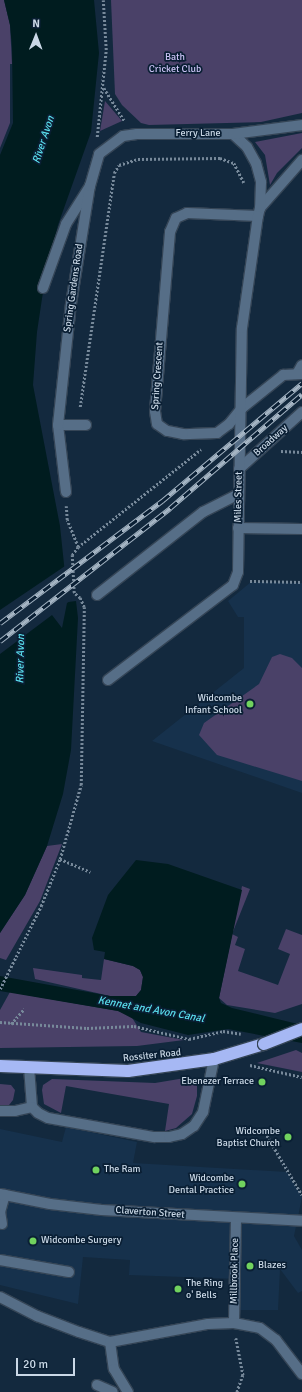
<!DOCTYPE html>
<style>
body{margin:0}
#map{position:relative;width:302px;height:1392px;overflow:hidden;background:#13293e;font-family:Signika,sans-serif}
div>[style]{position:absolute}
.built>*{inset:0;background:#16314c}
.green>*{inset:0;background:#4a4168}
.water>*{inset:0;background:#001c1f}
.pier>*{inset:0;background:#13293e}
.path>*{height:2.5px;margin-top:-1.25px;transform-origin:0;background:repeating-linear-gradient(90deg,#77899a 0 2px,transparent 0 4px)}
.roads{filter:drop-shadow(1px 0 #354556) drop-shadow(-1px 0 #354556) drop-shadow(0 1px #354556) drop-shadow(0 -1px #354556)}
.lane>*{height:10px;margin:-5px;padding:0 5px;transform-origin:5px;border-radius:5px;background:#566e87}
.street>*{height:10px;margin:-5px;padding:0 5px;transform-origin:5px;border-radius:5px;background:#566e87}
.secondary>*{height:10px;margin:-5px;padding:0 5px;transform-origin:5px;border-radius:5px;background:#566e87}
.highway>*{height:12px;margin:-6px;padding:0 6px;transform-origin:6px;border-radius:6px;background:#a6b8f4}
.rail>*{height:4.5px;margin-top:-2.25px;transform-origin:0;background:repeating-linear-gradient(90deg,#0a1f34 0 9px,#a5b5c4 0 18px);box-sizing:border-box;border-block:1px solid #a5b5c4}
.bridges{filter:drop-shadow(1px 0 #354556) drop-shadow(-1px 0 #354556) drop-shadow(0 1px #354556) drop-shadow(0 -1px #354556)}
.highway-bridge>*{height:12px;margin:-6px;padding:0 6px;transform-origin:6px;border-radius:6px;background:#a6b8f4}
.dots>*{width:11px;height:11px;translate:-50% -50%;box-sizing:border-box;border:2px solid #0a1f34;border-radius:50%}
span{translate:-50% -50%;white-space:nowrap;text-align:center;line-height:1.15;-webkit-text-stroke:3.5px #0a1f34;paint-order:stroke}
.park-label{font-size:10px;color:#cbc2f4}
.street-label{font-size:10px;color:#cad8e6}
.poi-label{font-size:10px;color:#cad8e6}
.right{translate:-100% -50%;text-align:right}
.left{translate:0 -50%;text-align:left}
.water-label{font-size:11px;color:#5adfee;font-style:italic}
.north{position:absolute;left:16px;top:16px;width:40px;height:40px;-webkit-text-stroke:3px #0a1f34;paint-order:stroke;rotate:1deg;font-size:11px;font-weight:700;line-height:16px;text-align:center;color:#cad8e6}
.north::after{content:'';display:block;margin:auto;width:14px;height:18px;background:#cad8e6;clip-path:polygon(50% 0,100% 100%,50% 72%,0 100%)}
.scale{position:absolute;left:16px;top:1358px;width:59px;height:18px;box-sizing:border-box;border:2px solid #cad8e6;border-top:0;padding-left:5px;font-size:12px;line-height:14px;white-space:nowrap;color:#cad8e6;-webkit-text-stroke:3px #0a1f34;paint-order:stroke}
</style>
<div id="map">
<div class="built">
<i style="clip-path:polygon(251px 582px,302px 583px,302px 793px,152px 741px,244px 668px,244px 617px,238px 617px,228px 601px)"></i>
<i style="clip-path:polygon(66px 1127px,137px 1142px,133px 1163px,287px 1172px,302px 1197px,294px 1236px,302px 1250px,302px 1291px,298px 1293px,280px 1269px,278px 1310px,238px 1310px,238px 1279px,129px 1275px,130px 1260px,83px 1257px,78px 1304px,0 1285px,0 1129px,62px 1142px)"></i>
</div>
<div class="green">
<i style="clip-path:polygon(0 0,4px 0,10px 25px,12px 64px,10px 64px,10px 123px,0 148px)"></i>
<i style="clip-path:polygon(111px 0,302px 0,302px 113px,261px 122px,149px 125px,141px 123px,122px 105px,115px 94px)"></i>
<i style="clip-path:polygon(105px 101px,122px 121px,100px 131px)"></i>
<i style="clip-path:polygon(302px 133px,302px 148px,277px 173px,270px 185px,265px 155px,255px 142px)"></i>
<i style="clip-path:polygon(280px 654px,292px 658px,302px 668px,302px 781px,217px 755px,199px 735px,204px 723px,259px 684px,272px 657px)"></i>
<i style="clip-path:polygon(62px 844px,40px 901px,6px 960px,0 958px,0 933px,25px 895px,47px 846px)"></i>
<i style="clip-path:polygon(242px 886px,250px 889px,232px 934px,238px 937px,235px 945px,245px 949px,238px 971px,278px 985px,290px 954px,278px 949px,286px 929px,302px 935px,302px 1004px,275px 1013px,227px 1005px,219px 998px)"></i>
<i style="clip-path:polygon(104px 959px,133px 966px,140px 970px,143px 977px,141px 990px,136px 996px,110px 996px,35px 979px,33px 968px,82px 975px,82px 978px,101px 980px)"></i>
<i style="clip-path:polygon(10px 992px,118px 1011px,131px 1016px,141px 1032px,184px 1040px,137px 1046px,0 1048px,0 1010px)"></i>
<i style="clip-path:polygon(296px 1050px,302px 1053px,302px 1072px,257px 1063px)"></i>
<i style="clip-path:polygon(185px 1078px,197px 1086px,197px 1096px,192px 1114px,176px 1128px,165px 1131px,169px 1104px,66px 1086px,61px 1113px,44px 1104px,42px 1090px,43px 1085px,52px 1079px,155px 1083px)"></i>
<i style="clip-path:polygon(0 1084px,11px 1085px,15px 1090px,13px 1100px,9px 1105px,0 1105px)"></i>
</div>
<div class="water">
<i style="clip-path:polygon(4px 0,94px 0,99px 53px,91px 132px,58px 225px,46px 272px,37px 332px,33px 385px,60px 526px,68px 602px,76px 601px,78px 618px,71px 750px,63px 794px,47px 846px,25px 895px,0 933px,0 155px,13px 123px,12px 47px,10px 25px)"></i>
<i style="clip-path:polygon(136px 860px,168px 864px,242px 890px,219px 998px,221px 1003px,232px 1008px,302px 1025px,302px 1043px,228px 1029px,188px 1035px,141px 1023px,118px 1011px,0 991px,0 976px,110px 996px,136px 996px,141px 990px,143px 977px,140px 970px,133px 966px,104px 959px,105px 952px,94px 950px,92px 938px,108px 895px)"></i>
</div>
<div class="pier">
<i style="clip-path:polygon(68px 564px,72px 600px,67px 603px,62px 628px,52px 615px,0 654px,0 610px)"></i>
</div>
<div class="path">
<i style="left:104px;top:88px;width:39px;rotate:58deg"></i>
<i style="left:97px;top:137px;width:87px;rotate:-84.1deg"></i>
<i style="left:106px;top:50px;width:50px;rotate:-93.4deg"></i>
<i style="left:80px;top:407px;width:236px;rotate:-81.7deg"></i>
<i style="left:114px;top:173px;width:9px;rotate:-58deg"></i>
<i style="left:119px;top:165px;width:20px;rotate:-18deg"></i>
<i style="left:138px;top:159px;width:82px;rotate:-0.7deg"></i>
<i style="left:220px;top:158px;width:15px;rotate:20deg"></i>
<i style="left:234px;top:163px;width:22px;rotate:63deg"></i>
<i style="left:281px;top:451px;width:21px;rotate:3deg"></i>
<i style="left:78px;top:547px;width:157px;rotate:-38.5deg"></i>
<i style="left:250px;top:581px;width:52px;rotate:1.1deg"></i>
<i style="left:60px;top:859px;width:33px;rotate:23deg"></i>
<i style="left:0;top:989px;width:93px;rotate:-63.7deg"></i>
<i style="left:41px;top:906px;width:51px;rotate:-68deg"></i>
<i style="left:60px;top:859px;width:77px;rotate:-74.2deg"></i>
<i style="left:81px;top:785px;width:178px;rotate:-89deg"></i>
<i style="left:84px;top:607px;width:10px;rotate:-114deg"></i>
<i style="left:80px;top:598px;width:8px;rotate:-140deg"></i>
<i style="left:74px;top:593px;width:38px;rotate:-93deg"></i>
<i style="left:72px;top:555px;width:10px;rotate:-53deg"></i>
<i style="left:78px;top:547px;width:29px;rotate:-112deg"></i>
<i style="left:67px;top:520px;width:14px;rotate:-94deg"></i>
<i style="left:0;top:1022px;width:87px;rotate:3.9deg"></i>
<i style="left:87px;top:1028px;width:47px;rotate:-2.4deg"></i>
<i style="left:134px;top:1026px;width:57px;rotate:13.3deg"></i>
<i style="left:189px;top:1039px;width:35px;rotate:-13deg"></i>
<i style="left:223px;top:1031px;width:18px;rotate:9deg"></i>
<i style="left:11px;top:1024px;width:20px;rotate:-49deg"></i>
<i style="left:250px;top:1065px;width:53px;rotate:13deg"></i>
<i style="left:244px;top:1129px;width:21px;rotate:8deg"></i>
<i style="left:265px;top:1132px;width:73px;rotate:59.6deg"></i>
<i style="left:236px;top:1338px;width:38px;rotate:79deg"></i>
<i style="left:243px;top:1375px;width:18px;rotate:109deg"></i>
</div>
<div class="roads">
<div class="lane">
<i style="left:43px;top:288px;width:68px;rotate:-70.2deg"></i>
<i style="left:66px;top:224px;width:45px;rotate:-57.7deg"></i>
<i style="left:297px;top:374px;width:10px;rotate:-61deg"></i>
<i style="left:242px;top:408px;width:21px;rotate:129deg"></i>
<i style="left:229px;top:424px;width:15px;rotate:143deg"></i>
<i style="left:217px;top:433px;width:34px;rotate:178deg"></i>
<i style="left:183px;top:434px;width:16px;rotate:-169deg"></i>
<i style="left:167px;top:431px;width:12px;rotate:-145deg"></i>
<i style="left:157px;top:424px;width:13px;rotate:-99deg"></i>
<i style="left:155px;top:411px;width:180px;rotate:-85.2deg"></i>
<i style="left:170px;top:232px;width:15px;rotate:-67deg"></i>
<i style="left:176px;top:218px;width:12px;rotate:-24deg"></i>
<i style="left:187px;top:213px;width:71px;rotate:2.4deg"></i>
<i style="left:258px;top:216px;width:8px;rotate:-76deg"></i>
<i style="left:260px;top:208px;width:64px;rotate:-48.8deg"></i>
<i style="left:239px;top:469px;width:85px;rotate:-42.1deg"></i>
<i style="left:97px;top:595px;width:135px;rotate:-38.1deg"></i>
<i style="left:203px;top:512px;width:40px;rotate:-26.6deg"></i>
<i style="left:108px;top:680px;width:157px;rotate:-37.2deg"></i>
<i style="left:29px;top:1067px;width:40px;rotate:85.7deg"></i>
<i style="left:32px;top:1107px;width:8px;rotate:45deg"></i>
<i style="left:38px;top:1113px;width:11px;rotate:27deg"></i>
<i style="left:48px;top:1118px;width:108px;rotate:10.2deg"></i>
<i style="left:154px;top:1137px;width:15px"></i>
<i style="left:169px;top:1137px;width:13px;rotate:-13deg"></i>
<i style="left:182px;top:1134px;width:14px;rotate:-34deg"></i>
<i style="left:194px;top:1126px;width:17px;rotate:-57deg"></i>
<i style="left:203px;top:1112px;width:54px;rotate:-78.3deg"></i>
<i style="left:0;top:1111px;width:15px"></i>
<i style="left:15px;top:1111px;width:17px;rotate:-13deg"></i>
<i style="left:2px;top:1224px;width:12px;rotate:-99deg"></i>
<i style="left:0;top:1212px;width:18px;rotate:-74deg"></i>
<i style="left:0;top:1260px;width:70px;rotate:9.9deg"></i>
<i style="left:0;top:1297px;width:42px;rotate:27.2deg"></i>
<i style="left:37px;top:1316px;width:45px;rotate:20.9deg"></i>
</div>
<div class="street">
<i style="left:233px;top:134px;width:19px;rotate:43deg"></i>
<i style="left:247px;top:147px;width:18px;rotate:61deg"></i>
<i style="left:256px;top:163px;width:20px;rotate:75deg"></i>
<i style="left:261px;top:182px;width:26px;rotate:92deg"></i>
<i style="left:242px;top:408px;width:53px;rotate:-38.8deg"></i>
<i style="left:283px;top:375px;width:19px;rotate:-3deg"></i>
<i style="left:58px;top:425px;width:28px"></i>
<i style="left:66px;top:492px;width:67px;rotate:-96.8deg"></i>
<i style="left:58px;top:425px;width:122px;rotate:-83.9deg"></i>
<i style="left:71px;top:304px;width:120px;rotate:-80.9deg"></i>
<i style="left:90px;top:186px;width:33px;rotate:-74deg"></i>
<i style="left:99px;top:154px;width:30px;rotate:-37deg"></i>
<i style="left:123px;top:136px;width:14px;rotate:-8deg"></i>
<i style="left:137px;top:134px;width:96px"></i>
<i style="left:233px;top:134px;width:70px;rotate:-7.4deg"></i>
<i style="left:238px;top:528px;width:64px;rotate:0.9deg"></i>
<i style="left:233px;top:585px;width:14px;rotate:-69deg"></i>
<i style="left:238px;top:572px;width:244px;rotate:-89.1deg"></i>
<i style="left:242px;top:328px;width:113px;rotate:-81.9deg"></i>
<i style="left:234px;top:1323px;width:105px;rotate:-88.9deg"></i>
<i style="left:79px;top:1332px;width:33px;rotate:18deg"></i>
<i style="left:110px;top:1342px;width:100px;rotate:-10.4deg"></i>
<i style="left:208px;top:1324px;width:26px;rotate:-2deg"></i>
<i style="left:234px;top:1323px;width:26px;rotate:11deg"></i>
<i style="left:260px;top:1328px;width:20px;rotate:37deg"></i>
<i style="left:276px;top:1340px;width:43px;rotate:52.6deg"></i>
<i style="left:110px;top:1342px;width:27px;rotate:82deg"></i>
<i style="left:114px;top:1369px;width:27px;rotate:59deg"></i>
<i style="left:97px;top:1385px;width:17px;rotate:24deg"></i>
</div>
<div class="secondary">
<i style="left:0;top:1194px;width:51px;rotate:11.3deg"></i>
<i style="left:50px;top:1204px;width:52px;rotate:6.6deg"></i>
<i style="left:102px;top:1210px;width:200px;rotate:3.1deg"></i>
</div>
<div class="highway">
<i style="left:0;top:1066px;width:128px;rotate:2.2deg"></i>
<i style="left:128px;top:1071px;width:87px;rotate:-7.9deg"></i>
<i style="left:214px;top:1059px;width:52px;rotate:-16.7deg"></i>
</div>
</div>
<div class="rail">
<i style="left:0;top:623px;width:203px;rotate:-37deg"></i>
<i style="left:162px;top:501px;width:183px;rotate:-40.1deg"></i>
<i style="left:0;top:641px;width:216px;rotate:-38deg"></i>
<i style="left:170px;top:508px;width:174px;rotate:-40.8deg"></i>
</div>
<div class="bridges">
<div class="highway-bridge">
<i style="left:264px;top:1044px;width:41px;rotate:-21.5deg"></i>
</div>
</div>
<div class="dots">
<i style="left:250px;top:704px;background:#71d25e"></i>
<i style="left:262px;top:1082px;background:#71d25e"></i>
<i style="left:288px;top:1137px;background:#71d25e"></i>
<i style="left:96px;top:1170px;background:#71d25e"></i>
<i style="left:242px;top:1184px;background:#71d25e"></i>
<i style="left:33px;top:1241px;background:#71d25e"></i>
<i style="left:250px;top:1266px;background:#71d25e"></i>
<i style="left:178px;top:1289px;background:#71d25e"></i>
</div>
<div class="park-label">
<span style="left:175px;top:63px">Bath<br>Cricket Club</span>
</div>
<div class="street-label">
<span style="left:198px;top:134px">Ferry Lane</span>
<span style="left:74px;top:288px;rotate:-82deg">Spring Gardens Road</span>
<span style="left:158px;top:376px;rotate:-86deg">Spring Crescent</span>
<span style="left:271px;top:441px;rotate:-42deg">Broadway</span>
<span style="left:239px;top:497px;rotate:-89deg">Miles Street</span>
<span style="left:152px;top:1056px;rotate:-6deg">Rossiter Road</span>
<span style="left:150px;top:1213px;rotate:4deg">Claverton Street</span>
<span style="left:235px;top:1271px;rotate:-89deg">Millbrook Place</span>
</div>
<div class="poi-label">
<span class="right" style="left:242px;top:704px">Widcombe<br>Infant School</span>
<span class="right" style="left:254px;top:1082px">Ebenezer Terrace</span>
<span class="right" style="left:280px;top:1137px">Widcombe<br>Baptist Church</span>
<span class="left" style="left:104px;top:1170px">The Ram</span>
<span class="right" style="left:234px;top:1184px">Widcombe<br>Dental Practice</span>
<span class="left" style="left:41px;top:1241px">Widcombe Surgery</span>
<span class="left" style="left:258px;top:1266px">Blazes</span>
<span class="left" style="left:186px;top:1289px">The Ring<br>o' Bells</span>
</div>
<div class="water-label">
<span style="left:44px;top:140px;rotate:-72deg">River Avon</span>
<span style="left:21px;top:659px;rotate:-89deg">River Avon</span>
<span style="left:151px;top:1010px;rotate:10deg">Kennet and Avon Canal</span>
</div>
<div class="north">N</div>
<div class="scale">20 m</div>
</div>
